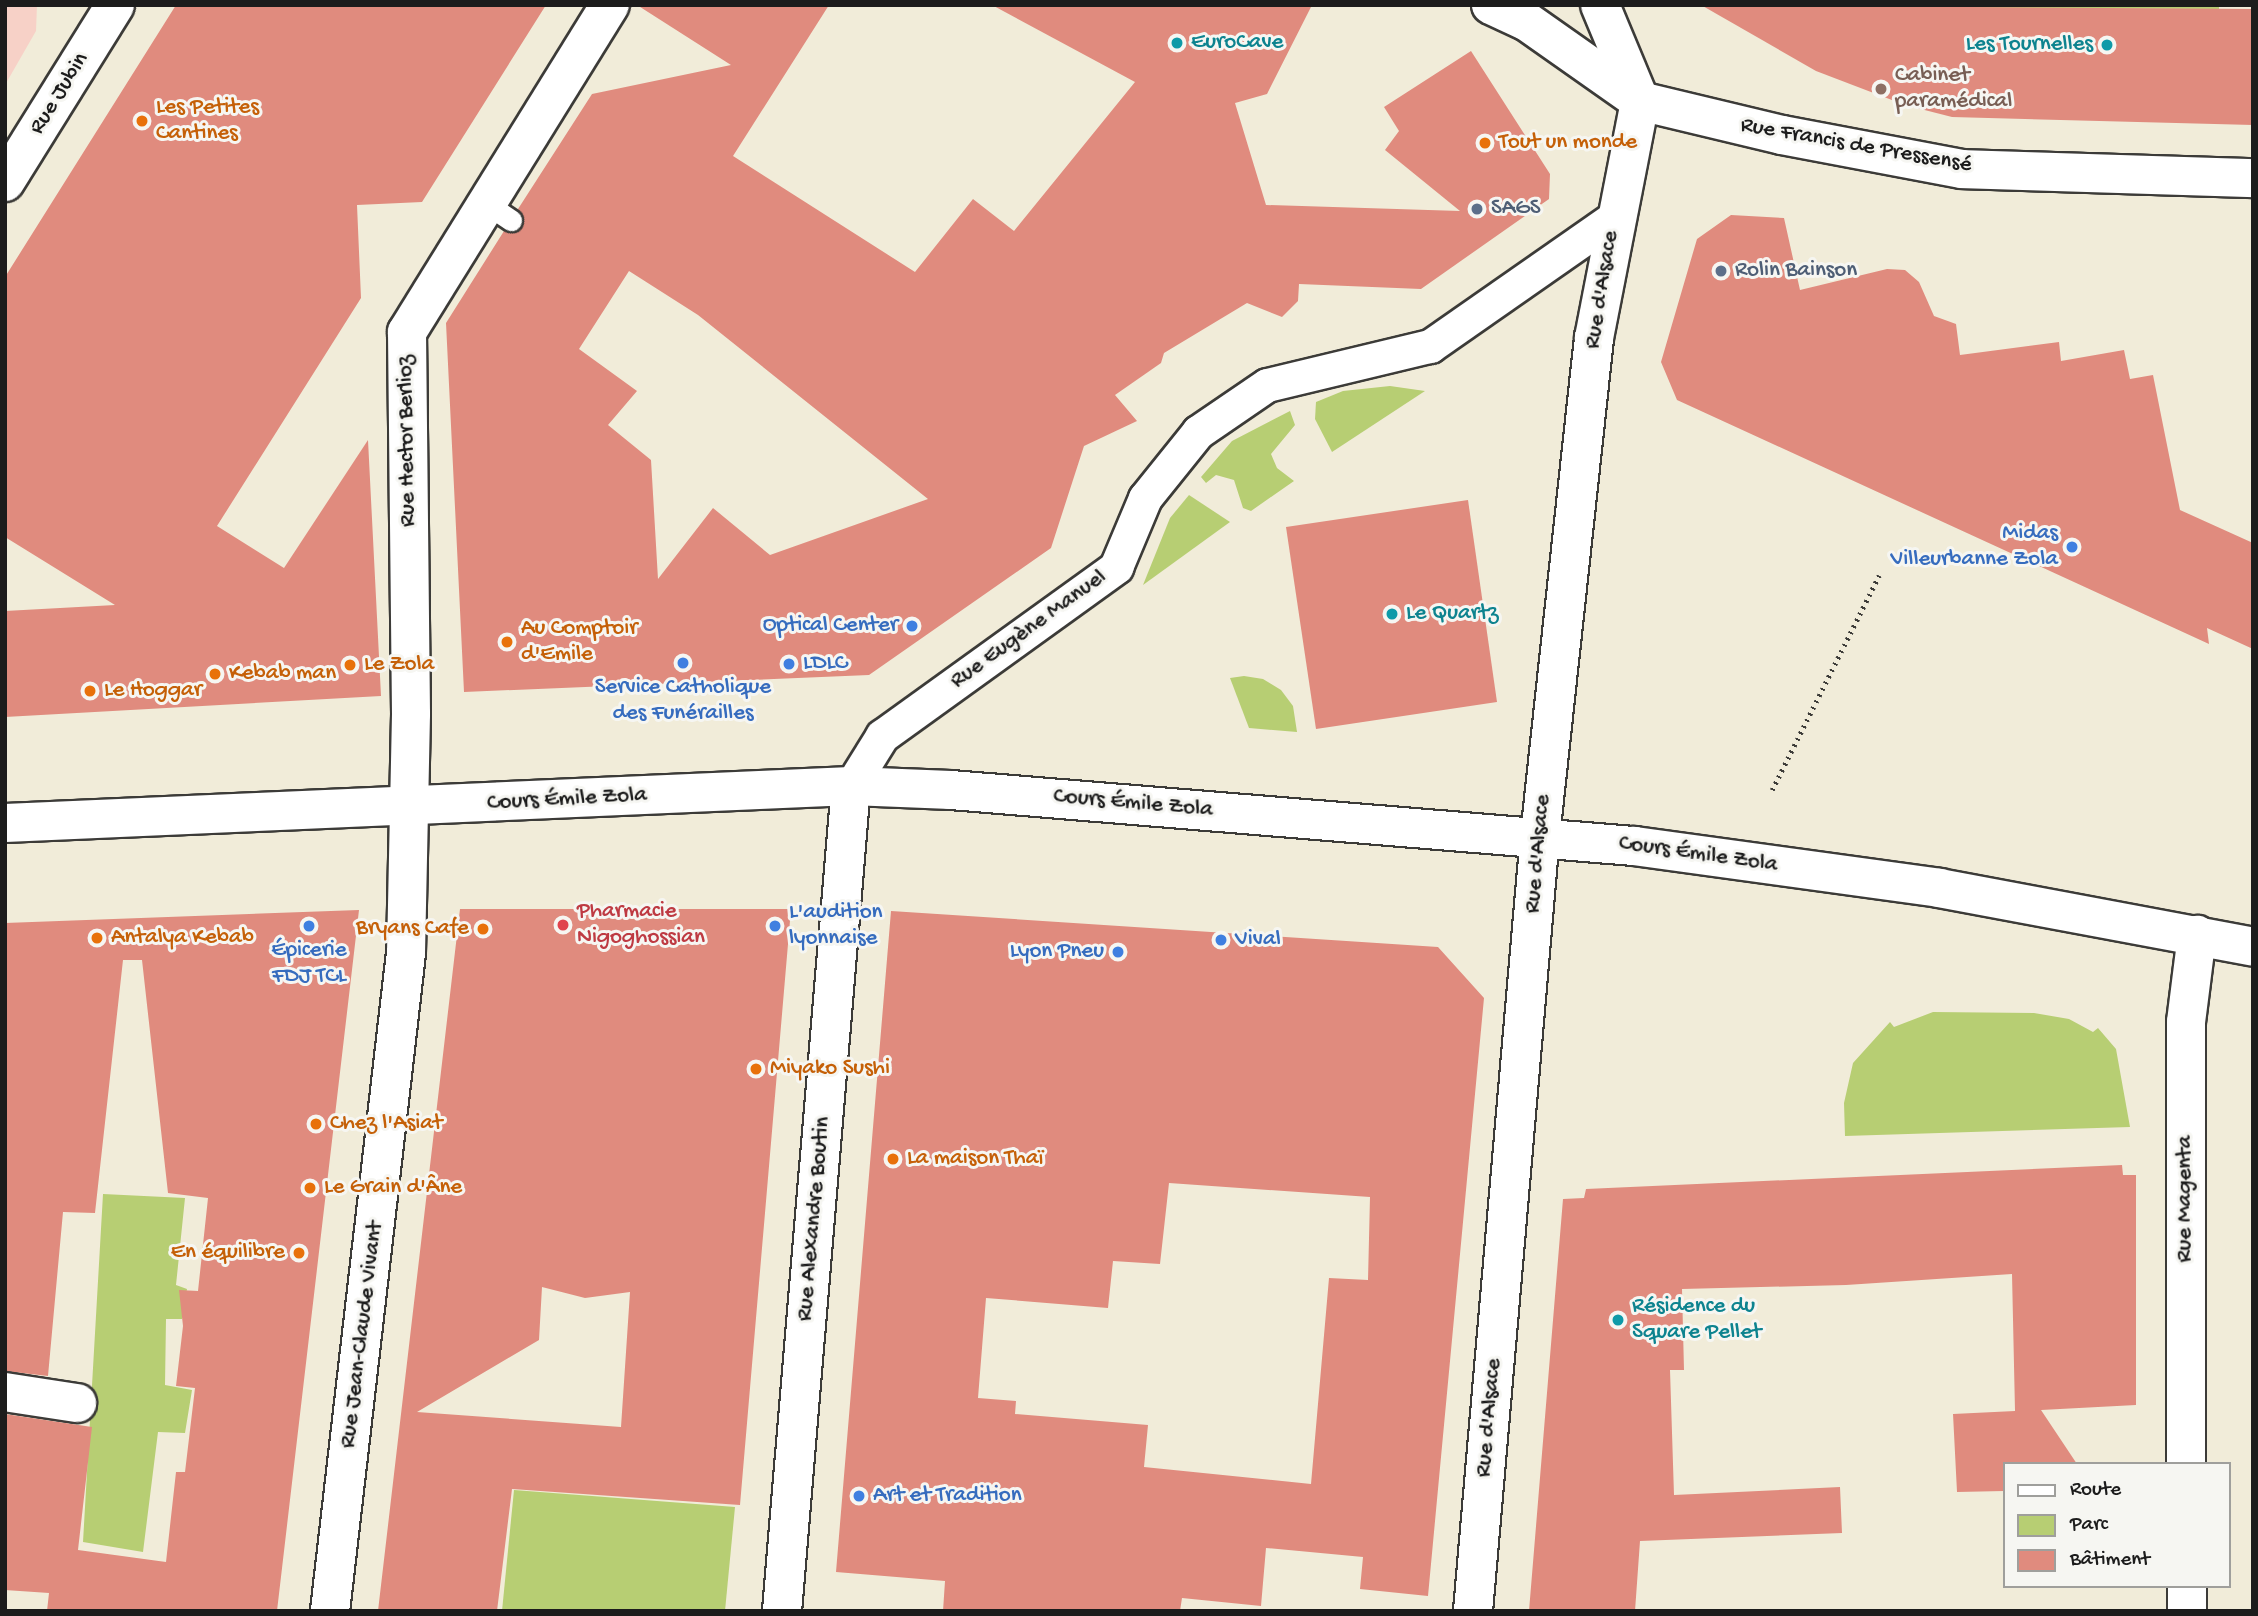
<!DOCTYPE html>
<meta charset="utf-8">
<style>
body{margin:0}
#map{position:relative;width:2258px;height:1616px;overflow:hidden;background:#f1ecd9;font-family:"Gochi Hand",sans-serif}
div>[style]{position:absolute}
.built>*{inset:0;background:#f7d1c7}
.green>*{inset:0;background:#b7ce73}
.building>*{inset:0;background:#e08b7e}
.path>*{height:4.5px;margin-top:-2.25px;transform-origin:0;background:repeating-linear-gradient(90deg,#3c3b38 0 2px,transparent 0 7px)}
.roads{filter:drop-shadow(2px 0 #3c3b38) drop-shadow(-2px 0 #3c3b38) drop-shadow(0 2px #3c3b38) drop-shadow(0 -2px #3c3b38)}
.service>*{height:21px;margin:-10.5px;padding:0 10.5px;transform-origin:10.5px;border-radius:10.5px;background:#fff}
.pedestrian>*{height:33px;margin:-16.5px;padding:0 16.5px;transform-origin:16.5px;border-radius:16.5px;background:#fff}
.minor>*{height:38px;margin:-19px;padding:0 19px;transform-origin:19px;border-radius:19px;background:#fff}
.tertiary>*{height:38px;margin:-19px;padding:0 19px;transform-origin:19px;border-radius:19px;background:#fff}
.primary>*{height:38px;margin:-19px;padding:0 19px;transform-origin:19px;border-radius:19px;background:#fff}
.dots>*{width:19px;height:19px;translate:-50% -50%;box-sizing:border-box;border:4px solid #f6f6f2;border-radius:50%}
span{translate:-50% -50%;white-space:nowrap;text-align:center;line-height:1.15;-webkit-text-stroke:6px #f6f6f2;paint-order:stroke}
.culture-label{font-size:23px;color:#0d838f}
.left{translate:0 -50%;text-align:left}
.right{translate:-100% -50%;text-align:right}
.education-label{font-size:23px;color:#785e54}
.street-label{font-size:23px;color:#1c1c1c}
.food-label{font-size:23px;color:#c56008}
.service-label{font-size:23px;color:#4e5e75}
.shop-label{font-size:23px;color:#366cbe}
.health-label{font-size:23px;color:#be3a42}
.frame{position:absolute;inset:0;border:7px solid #1c1c1c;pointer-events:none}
.legend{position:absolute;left:2003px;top:1462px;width:228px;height:126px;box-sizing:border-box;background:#f6f6f2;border:2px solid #9f9f9c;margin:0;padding:9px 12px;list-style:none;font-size:21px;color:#1c1c1c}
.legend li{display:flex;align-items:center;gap:14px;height:35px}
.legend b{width:35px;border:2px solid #9f9f9c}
</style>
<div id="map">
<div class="built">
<i style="clip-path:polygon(5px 5px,37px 5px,36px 31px,5px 85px)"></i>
</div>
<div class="green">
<i style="clip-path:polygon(1962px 5px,2219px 5px,2219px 9px,1962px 8px)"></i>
<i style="clip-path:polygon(1390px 386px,1425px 391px,1332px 452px,1315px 419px,1316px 402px,1343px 391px)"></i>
<i style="clip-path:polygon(1290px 411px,1295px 425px,1271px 454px,1277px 468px,1294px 481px,1251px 511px,1243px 508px,1234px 480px,1216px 475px,1206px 483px,1201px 477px,1232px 441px)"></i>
<i style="clip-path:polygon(1189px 495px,1230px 522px,1143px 585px,1170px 518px)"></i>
<i style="clip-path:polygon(1244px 676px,1263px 679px,1281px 690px,1293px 706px,1297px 732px,1249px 728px,1230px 678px)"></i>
<i style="clip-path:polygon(1933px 1012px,2034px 1013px,2069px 1019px,2093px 1032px,2098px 1028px,2116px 1049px,2130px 1127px,1845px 1136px,1844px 1103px,1853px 1063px,1890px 1022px,1894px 1027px)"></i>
<i style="clip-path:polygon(103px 1194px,185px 1198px,176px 1285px,187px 1289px,182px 1319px,166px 1319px,165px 1385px,192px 1390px,185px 1433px,158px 1432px,143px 1552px,83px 1542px)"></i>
<i style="clip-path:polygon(514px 1490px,735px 1507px,725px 1611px,502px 1611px)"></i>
</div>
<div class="building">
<i style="clip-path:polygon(176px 5px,546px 5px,422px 202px,357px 205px,361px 298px,217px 526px,284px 568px,368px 440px,381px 696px,5px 717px,5px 611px,115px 605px,5px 537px,5px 277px)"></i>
<i style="clip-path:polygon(evenodd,637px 5px,829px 5px,733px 156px,915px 272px,973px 199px,1014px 231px,1135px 82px,992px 5px,1312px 5px,1267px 94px,1235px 103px,1266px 205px,1460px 211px,1385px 150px,1399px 131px,1384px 107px,1471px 51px,1550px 174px,1549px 199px,1421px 289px,1299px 284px,1298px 301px,1282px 317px,1247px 303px,1164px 353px,1161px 363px,1115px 395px,1137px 421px,1084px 446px,1051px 548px,869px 675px,464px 692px,446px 323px,504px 231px,516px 232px,522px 227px,518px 209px,592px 94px,731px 65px,637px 5px,629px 271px,698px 315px,928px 499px,770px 555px,713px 508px,658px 579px,651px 460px,608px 425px,637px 391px,579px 349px,629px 271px)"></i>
<i style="clip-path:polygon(1701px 5px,2253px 9px,2253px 125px,1952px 117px,1905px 105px,1816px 71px)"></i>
<i style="clip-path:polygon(1731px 215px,1784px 218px,1800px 290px,1887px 269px,1905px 270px,1919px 282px,1934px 316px,1956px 324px,1960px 355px,2059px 342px,2061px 361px,2124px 350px,2130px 379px,2153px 375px,2180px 510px,2253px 543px,2253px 649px,2207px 628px,2209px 644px,1677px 400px,1661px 362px,1697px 239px)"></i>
<i style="clip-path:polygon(1468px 500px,1497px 702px,1316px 729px,1286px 527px)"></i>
<i style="clip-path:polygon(evenodd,460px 909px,791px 909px,740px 1505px,512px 1489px,497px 1611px,378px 1611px,460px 909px,542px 1287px,585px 1298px,630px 1292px,621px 1427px,417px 1412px,539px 1340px,542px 1287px)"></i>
<i style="clip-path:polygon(359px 910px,277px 1611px,47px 1611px,49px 1593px,5px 1590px,5px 1414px,92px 1427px,78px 1550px,166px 1562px,176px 1472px,185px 1472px,195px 1388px,176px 1386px,183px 1326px,179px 1290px,198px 1291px,208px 1198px,168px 1193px,142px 960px,123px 960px,95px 1213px,63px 1212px,48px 1376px,5px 1371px,5px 923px)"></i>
<i style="clip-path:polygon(evenodd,891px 911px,1438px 947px,1484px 998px,1428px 1596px,1360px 1589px,1363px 1557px,1266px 1548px,1261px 1606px,1182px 1598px,1180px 1611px,943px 1611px,945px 1581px,836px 1572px,891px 911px,1169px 1183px,1370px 1197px,1368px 1280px,1329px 1278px,1311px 1484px,1144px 1467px,1148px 1425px,1015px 1414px,1016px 1401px,978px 1398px,986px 1298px,1108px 1308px,1113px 1261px,1160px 1264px,1169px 1183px)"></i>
<i style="clip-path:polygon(2122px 1165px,2123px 1175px,2136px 1175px,2136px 1405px,2041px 1410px,2077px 1464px,2004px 1464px,2004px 1491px,1957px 1492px,1953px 1414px,2015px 1411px,2012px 1274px,1846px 1285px,1682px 1289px,1684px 1370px,1670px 1370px,1674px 1495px,1840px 1487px,1842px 1533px,1640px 1541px,1635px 1611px,1529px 1611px,1563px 1199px,1584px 1198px,1586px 1189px)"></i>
</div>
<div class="path">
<i style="left:1772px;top:790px;width:240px;rotate:-63.5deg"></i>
</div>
<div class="roads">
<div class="service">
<i style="left:487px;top:204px;width:29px;rotate:34deg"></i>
</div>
<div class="pedestrian">
<i style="left:851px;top:786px;width:59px;rotate:-58.2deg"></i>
<i style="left:882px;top:736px;width:289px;rotate:-35.8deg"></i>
<i style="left:1116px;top:567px;width:75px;rotate:-67.2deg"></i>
<i style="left:1145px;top:498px;width:85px;rotate:-51.2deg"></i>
<i style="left:1198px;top:432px;width:83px;rotate:-34.3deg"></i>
<i style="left:1267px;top:385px;width:168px;rotate:-13.5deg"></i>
<i style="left:1430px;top:346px;width:226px;rotate:-34.9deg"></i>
</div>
<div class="minor">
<i style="left:1600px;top:5px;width:104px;rotate:67.4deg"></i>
<i style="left:5px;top:182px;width:208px;rotate:-58.1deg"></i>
<i style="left:5px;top:1392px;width:73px;rotate:8.7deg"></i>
<i style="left:2186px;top:1464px;width:442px;rotate:-90deg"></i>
<i style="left:2186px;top:1022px;width:88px;rotate:-82.8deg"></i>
<i style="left:2187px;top:1586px;width:25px;rotate:90deg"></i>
<i style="left:330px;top:1611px;width:662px;rotate:-83.41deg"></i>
<i style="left:406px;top:953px;width:239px;rotate:-88.8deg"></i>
<i style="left:411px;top:714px;width:382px;rotate:-90.6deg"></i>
<i style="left:407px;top:332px;width:385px;rotate:-58.2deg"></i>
<i style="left:782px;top:1611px;width:828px;rotate:-85.22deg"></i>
<i style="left:1473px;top:1611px;width:778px;rotate:-85.06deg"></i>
</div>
<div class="tertiary">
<i style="left:1491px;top:5px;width:38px;rotate:25deg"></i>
<i style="left:1526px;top:21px;width:139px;rotate:35.1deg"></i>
<i style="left:1640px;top:101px;width:146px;rotate:13.5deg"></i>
<i style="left:1782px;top:135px;width:183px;rotate:10.7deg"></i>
<i style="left:1962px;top:169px;width:291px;rotate:1.8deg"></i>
<i style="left:1540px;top:836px;width:501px;rotate:-83.81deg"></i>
<i style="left:1594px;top:338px;width:241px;rotate:-79deg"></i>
</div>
<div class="primary">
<i style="left:5px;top:823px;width:847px;rotate:-2.5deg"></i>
<i style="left:851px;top:786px;width:100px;rotate:2.3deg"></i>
<i style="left:951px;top:790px;width:685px;rotate:4.69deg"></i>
<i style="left:1634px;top:846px;width:308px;rotate:7.8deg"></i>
<i style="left:1939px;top:888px;width:319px;rotate:10.6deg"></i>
</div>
</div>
<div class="dots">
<i style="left:1177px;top:43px;background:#0f9aa8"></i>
<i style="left:2107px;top:45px;background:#0f9aa8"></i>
<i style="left:1881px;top:89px;background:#8d6e63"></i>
<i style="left:142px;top:121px;background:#e8710a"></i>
<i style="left:1485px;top:143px;background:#e8710a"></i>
<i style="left:1477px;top:209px;background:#5c6f8a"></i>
<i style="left:1721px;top:271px;background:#5c6f8a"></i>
<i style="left:2072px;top:547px;background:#3f7fe0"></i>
<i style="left:1392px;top:614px;background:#0f9aa8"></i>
<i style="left:912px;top:626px;background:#3f7fe0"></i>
<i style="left:507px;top:642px;background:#e8710a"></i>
<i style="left:683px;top:663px;background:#3f7fe0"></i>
<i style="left:789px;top:664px;background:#3f7fe0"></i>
<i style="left:350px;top:665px;background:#e8710a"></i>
<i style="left:215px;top:674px;background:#e8710a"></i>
<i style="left:90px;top:691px;background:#e8710a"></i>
<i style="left:563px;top:925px;background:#e0444e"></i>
<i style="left:309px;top:926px;background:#3f7fe0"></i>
<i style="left:775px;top:926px;background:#3f7fe0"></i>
<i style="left:483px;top:929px;background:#e8710a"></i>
<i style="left:97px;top:938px;background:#e8710a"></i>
<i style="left:1221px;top:940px;background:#3f7fe0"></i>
<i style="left:1118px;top:952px;background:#3f7fe0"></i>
<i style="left:756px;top:1069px;background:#e8710a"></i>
<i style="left:316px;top:1124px;background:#e8710a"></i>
<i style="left:893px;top:1159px;background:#e8710a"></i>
<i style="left:310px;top:1188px;background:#e8710a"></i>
<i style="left:299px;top:1253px;background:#e8710a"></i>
<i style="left:1618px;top:1320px;background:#0f9aa8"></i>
<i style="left:859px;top:1496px;background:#3f7fe0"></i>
</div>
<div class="culture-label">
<span class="left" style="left:1191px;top:43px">EuroCave</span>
<span class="right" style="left:2093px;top:45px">Les Tournelles</span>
<span class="left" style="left:1406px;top:614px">Le Quartz</span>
<span class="left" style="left:1632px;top:1320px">Résidence du<br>Square Pellet</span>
</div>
<div class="education-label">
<span class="left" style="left:1895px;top:89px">Cabinet<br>paramédical</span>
</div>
<div class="street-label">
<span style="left:60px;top:94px;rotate:-58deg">Rue Jubin</span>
<span style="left:1856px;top:146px;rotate:10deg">Rue Francis de Pressensé</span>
<span style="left:1603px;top:290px;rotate:-81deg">Rue d'Alsace</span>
<span style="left:408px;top:441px;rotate:-91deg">Rue Hector Berlioz</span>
<span style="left:1029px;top:630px;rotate:-36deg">Rue Eugène Manuel</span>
<span style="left:567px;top:800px;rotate:-3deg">Cours Émile Zola</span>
<span style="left:1133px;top:804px;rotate:5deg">Cours Émile Zola</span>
<span style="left:1539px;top:854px;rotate:-85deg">Rue d'Alsace</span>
<span style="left:1698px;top:855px;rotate:8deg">Cours Émile Zola</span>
<span style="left:2186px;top:1199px;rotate:-90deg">Rue Magenta</span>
<span style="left:815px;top:1219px;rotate:-85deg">Rue Alexandre Boutin</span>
<span style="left:363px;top:1335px;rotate:-83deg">Rue Jean-Claude Vivant</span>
<span style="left:1490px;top:1418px;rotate:-85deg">Rue d'Alsace</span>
</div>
<div class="food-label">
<span class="left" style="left:156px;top:121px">Les Petites<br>Cantines</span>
<span class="left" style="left:1499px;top:143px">Tout un monde</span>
<span class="left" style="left:521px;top:642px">Au Comptoir<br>d'Emile</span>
<span class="left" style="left:364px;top:665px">Le Zola</span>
<span class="left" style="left:229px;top:674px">Kebab man</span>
<span class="left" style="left:104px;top:691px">Le Hoggar</span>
<span class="right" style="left:469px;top:929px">Bryans Cafe</span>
<span class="left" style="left:111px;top:938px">Antalya Kebab</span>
<span class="left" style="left:770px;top:1069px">Miyako Sushi</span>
<span class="left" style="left:330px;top:1124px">Chez l'Asiat</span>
<span class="left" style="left:907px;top:1159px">La maison Thaï</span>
<span class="left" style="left:324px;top:1188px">Le Grain d'Âne</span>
<span class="right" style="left:285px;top:1253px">En équilibre</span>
</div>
<div class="service-label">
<span class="left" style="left:1491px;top:209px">SAGS</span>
<span class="left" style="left:1735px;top:271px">Rolin Bainson</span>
</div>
<div class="shop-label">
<span class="right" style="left:2058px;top:547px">Midas<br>Villeurbanne Zola</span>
<span class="right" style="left:898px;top:626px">Optical Center</span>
<span class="left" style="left:803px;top:664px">LDLC</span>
<span style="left:683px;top:701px">Service Catholique<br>des Funérailles</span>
<span class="left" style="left:789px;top:926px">L'audition<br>lyonnaise</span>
<span class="left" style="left:1235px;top:940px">Vival</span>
<span style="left:309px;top:964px">Épicerie<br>FDJ TCL</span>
<span class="right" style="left:1104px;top:952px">Lyon Pneu</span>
<span class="left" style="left:873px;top:1496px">Art et Tradition</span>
</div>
<div class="health-label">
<span class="left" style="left:577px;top:925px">Pharmacie<br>Nigoghossian</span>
</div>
<div class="frame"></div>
<ul class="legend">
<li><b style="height:9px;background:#fff"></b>Route</li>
<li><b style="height:19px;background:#b7ce73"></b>Parc</li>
<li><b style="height:19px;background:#e08b7e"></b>Bâtiment</li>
</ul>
</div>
